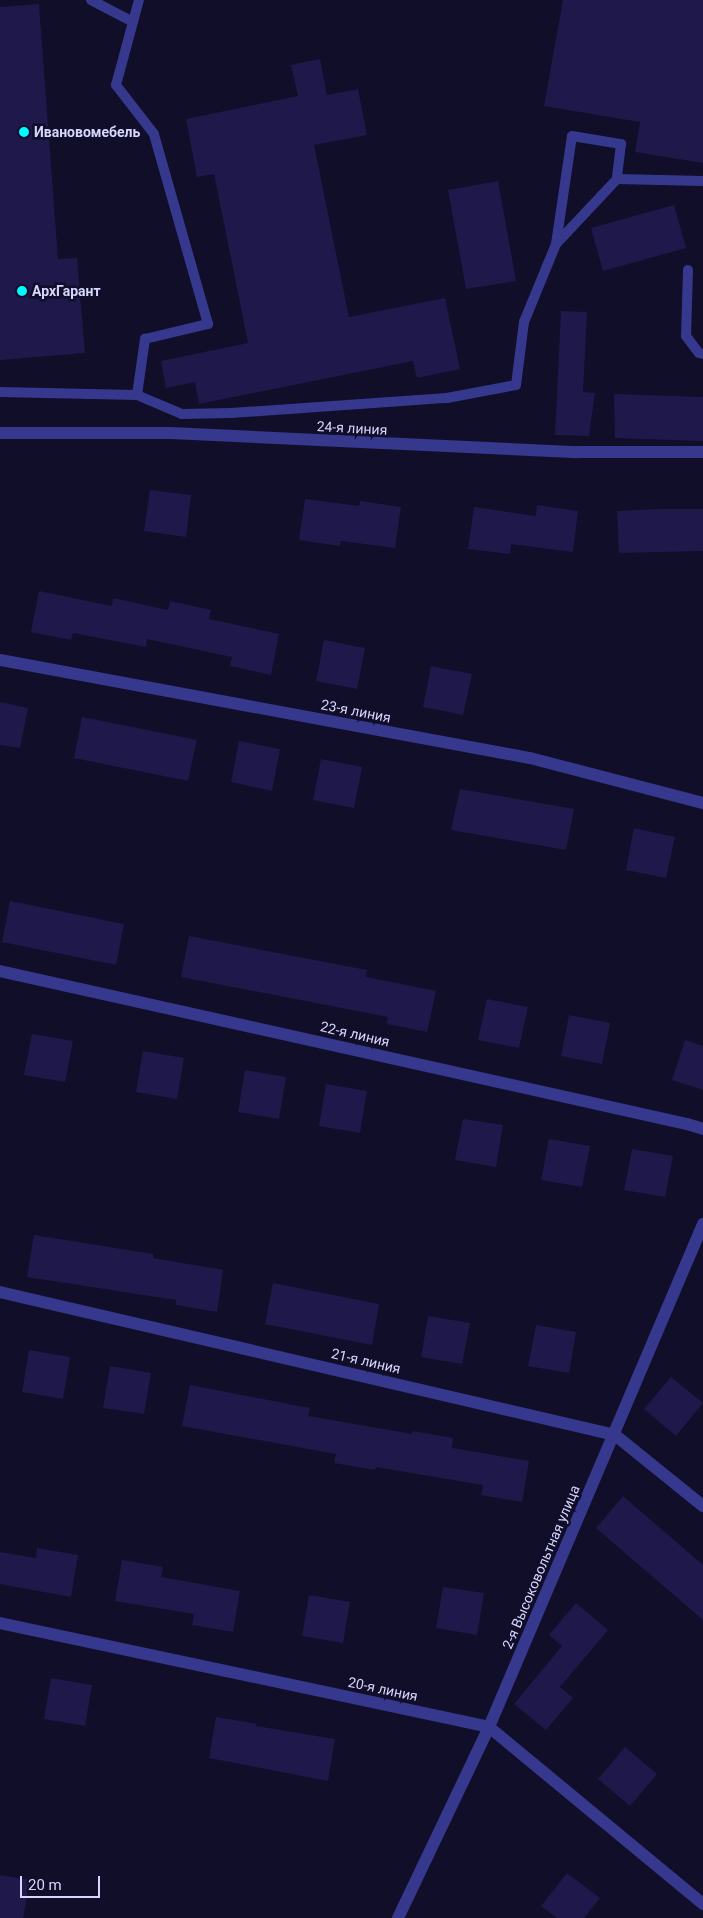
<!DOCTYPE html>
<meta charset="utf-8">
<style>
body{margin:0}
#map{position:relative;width:703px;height:1918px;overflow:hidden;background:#100e29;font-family:Roboto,sans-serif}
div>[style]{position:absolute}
.building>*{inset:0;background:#1f184b}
.service>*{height:10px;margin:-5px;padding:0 5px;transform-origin:5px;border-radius:5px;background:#35388c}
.minor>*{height:12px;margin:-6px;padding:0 6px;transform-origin:6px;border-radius:6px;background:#35388c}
.dots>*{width:14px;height:14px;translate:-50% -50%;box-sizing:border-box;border:2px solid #100e29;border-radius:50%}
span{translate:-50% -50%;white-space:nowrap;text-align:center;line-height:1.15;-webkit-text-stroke:5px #100e29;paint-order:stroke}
.poi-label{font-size:14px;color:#d7d6ff;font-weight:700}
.left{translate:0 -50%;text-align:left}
.street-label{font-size:14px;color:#d7d6ff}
.scale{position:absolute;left:20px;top:1876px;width:80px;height:22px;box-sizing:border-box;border:2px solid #d7d6ff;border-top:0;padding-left:6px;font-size:15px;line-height:18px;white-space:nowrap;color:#d7d6ff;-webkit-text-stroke:4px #100e29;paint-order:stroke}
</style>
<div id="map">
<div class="building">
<i style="clip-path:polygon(563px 0,703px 0,703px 163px,635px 152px,640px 122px,544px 106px)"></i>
<i style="clip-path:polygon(39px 4px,58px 259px,77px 258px,85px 353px,0 360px,0 7px)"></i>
<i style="clip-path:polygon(320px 59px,327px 95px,358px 89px,367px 135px,314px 145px,349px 317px,445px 298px,460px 369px,417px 378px,413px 361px,199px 404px,195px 382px,166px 388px,161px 361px,248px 343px,214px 174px,197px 177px,186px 119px,298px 96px,291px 65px)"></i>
<i style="clip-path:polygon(498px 181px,516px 281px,466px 289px,448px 190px)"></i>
<i style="clip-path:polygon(674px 205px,686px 248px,603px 271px,591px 228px)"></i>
<i style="clip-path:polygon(561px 311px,587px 312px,583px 392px,595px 393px,589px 436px,555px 435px)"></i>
<i style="clip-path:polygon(614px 394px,703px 397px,703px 441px,615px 438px)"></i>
<i style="clip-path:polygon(150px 490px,191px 495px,186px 537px,144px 531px)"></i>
<i style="clip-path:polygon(305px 499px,359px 506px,360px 501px,401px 507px,395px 548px,341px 541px,340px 546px,299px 540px)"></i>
<i style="clip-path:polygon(537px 505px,578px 511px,573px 552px,511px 544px,510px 554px,468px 549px,474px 507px,536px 516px)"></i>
<i style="clip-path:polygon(659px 509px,703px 509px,703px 551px,619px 553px,617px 511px)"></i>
<i style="clip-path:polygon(39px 591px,112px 606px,113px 598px,168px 610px,170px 601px,211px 610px,209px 619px,279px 634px,271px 675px,230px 666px,232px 657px,147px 639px,146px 647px,73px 633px,71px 640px,31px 632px)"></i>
<i style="clip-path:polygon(324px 640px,365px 648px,357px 689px,316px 681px)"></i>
<i style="clip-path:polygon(431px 666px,472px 674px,463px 715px,423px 707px)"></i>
<i style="clip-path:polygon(0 702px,28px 708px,20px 748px,0 745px)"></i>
<i style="clip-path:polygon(82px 717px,197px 740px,188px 781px,74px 758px)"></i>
<i style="clip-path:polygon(239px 741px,280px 749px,272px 791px,231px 782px)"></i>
<i style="clip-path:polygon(321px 759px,362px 767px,354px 808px,313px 800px)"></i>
<i style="clip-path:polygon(460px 789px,574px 809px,566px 850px,451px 830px)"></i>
<i style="clip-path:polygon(634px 828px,675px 837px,666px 878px,626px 870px)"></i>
<i style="clip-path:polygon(10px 901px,124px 924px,116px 965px,2px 942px)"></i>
<i style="clip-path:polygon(189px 936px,367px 970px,366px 977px,436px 991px,427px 1032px,387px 1024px,388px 1017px,181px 977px)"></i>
<i style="clip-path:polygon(487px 999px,528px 1007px,519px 1048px,478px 1040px)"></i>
<i style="clip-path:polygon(569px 1015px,610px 1023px,602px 1064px,561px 1056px)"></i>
<i style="clip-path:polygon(32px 1034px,73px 1041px,65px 1082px,24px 1075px)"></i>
<i style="clip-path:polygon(685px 1040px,703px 1046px,703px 1090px,672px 1080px)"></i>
<i style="clip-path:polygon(143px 1051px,184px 1058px,177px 1099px,136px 1092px)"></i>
<i style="clip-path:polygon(245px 1070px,286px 1077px,279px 1119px,238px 1112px)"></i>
<i style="clip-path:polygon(326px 1084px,367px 1091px,360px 1133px,319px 1126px)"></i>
<i style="clip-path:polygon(463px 1119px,503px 1125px,496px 1167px,455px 1160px)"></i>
<i style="clip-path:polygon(549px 1139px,590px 1146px,582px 1187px,541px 1180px)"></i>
<i style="clip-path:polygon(632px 1149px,673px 1156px,665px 1197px,624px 1190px)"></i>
<i style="clip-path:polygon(34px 1235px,153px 1254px,153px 1258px,223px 1270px,217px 1312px,176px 1305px,176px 1300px,27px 1277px)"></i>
<i style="clip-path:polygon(273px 1283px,379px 1304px,372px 1345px,265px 1324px)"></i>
<i style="clip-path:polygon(428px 1316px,470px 1323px,462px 1364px,421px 1357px)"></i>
<i style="clip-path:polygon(536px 1325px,576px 1332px,569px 1373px,528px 1366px)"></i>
<i style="clip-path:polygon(29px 1350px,70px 1357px,63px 1399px,22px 1392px)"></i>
<i style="clip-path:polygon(110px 1366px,151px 1373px,144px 1414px,103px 1408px)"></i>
<i style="clip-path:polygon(671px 1377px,703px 1403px,676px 1436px,644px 1409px)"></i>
<i style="clip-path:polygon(190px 1385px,310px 1408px,308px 1416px,412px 1434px,412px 1431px,453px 1438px,452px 1448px,529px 1461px,522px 1502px,481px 1495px,483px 1485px,376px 1467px,375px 1470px,334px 1463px,336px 1454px,182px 1426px)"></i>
<i style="clip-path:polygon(623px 1496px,703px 1565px,703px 1620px,596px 1528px)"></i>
<i style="clip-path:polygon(37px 1548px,78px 1555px,71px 1597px,0 1584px,0 1552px,36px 1558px)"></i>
<i style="clip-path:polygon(122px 1560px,163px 1567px,161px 1577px,240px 1591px,233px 1632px,192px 1625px,194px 1614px,115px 1601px)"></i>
<i style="clip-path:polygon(443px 1587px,484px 1593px,477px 1635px,436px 1628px)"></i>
<i style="clip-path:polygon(309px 1595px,350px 1602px,343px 1643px,302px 1636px)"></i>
<i style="clip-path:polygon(576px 1603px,608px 1630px,560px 1687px,573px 1698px,546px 1730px,514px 1704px,562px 1646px,549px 1635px)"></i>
<i style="clip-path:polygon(51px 1678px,92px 1685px,85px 1726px,44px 1719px)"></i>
<i style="clip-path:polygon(216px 1717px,257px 1724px,256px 1726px,335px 1739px,328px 1781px,209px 1758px)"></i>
<i style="clip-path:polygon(625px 1747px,657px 1774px,630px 1806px,598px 1779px)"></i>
<i style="clip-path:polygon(567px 1873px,600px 1898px,584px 1918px,557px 1918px,541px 1906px)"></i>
<i style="clip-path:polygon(0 1875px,30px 1880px,23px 1918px,0 1918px)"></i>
</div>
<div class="service">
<i style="left:91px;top:0;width:47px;rotate:27.6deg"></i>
<i style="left:556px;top:244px;width:89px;rotate:-46.8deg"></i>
<i style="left:688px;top:270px;width:66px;rotate:91.7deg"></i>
<i style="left:686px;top:336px;width:21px;rotate:53deg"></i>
<i style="left:699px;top:353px;width:4px;rotate:14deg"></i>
<i style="left:0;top:392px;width:137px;rotate:1.3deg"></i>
<i style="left:137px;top:395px;width:49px;rotate:22.9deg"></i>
<i style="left:182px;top:414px;width:49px;rotate:-1.2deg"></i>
<i style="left:231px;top:413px;width:217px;rotate:-4deg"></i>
<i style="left:447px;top:398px;width:70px;rotate:-10.7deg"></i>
<i style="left:516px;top:385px;width:64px;rotate:-82.8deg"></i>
<i style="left:524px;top:322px;width:84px;rotate:-67.7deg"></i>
<i style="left:556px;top:244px;width:109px;rotate:-81.6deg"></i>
<i style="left:572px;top:136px;width:50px;rotate:9.3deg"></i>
<i style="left:621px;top:144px;width:35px;rotate:97deg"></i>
<i style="left:617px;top:179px;width:86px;rotate:1.3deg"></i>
<i style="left:137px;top:395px;width:57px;rotate:-81.9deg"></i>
<i style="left:145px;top:339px;width:65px;rotate:-13.4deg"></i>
<i style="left:208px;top:324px;width:198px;rotate:-105.9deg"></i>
<i style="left:154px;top:134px;width:62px;rotate:-127.8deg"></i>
<i style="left:116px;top:85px;width:88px;rotate:-74.9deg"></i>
</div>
<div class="minor">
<i style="left:0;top:433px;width:171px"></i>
<i style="left:171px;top:433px;width:407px;rotate:2.7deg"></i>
<i style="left:578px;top:452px;width:125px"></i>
<i style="left:0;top:660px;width:539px;rotate:10.48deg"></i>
<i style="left:530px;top:758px;width:179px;rotate:14.6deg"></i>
<i style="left:0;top:971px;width:704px;rotate:12.56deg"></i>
<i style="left:687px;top:1124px;width:17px;rotate:17deg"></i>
<i style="left:0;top:1292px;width:631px;rotate:13.09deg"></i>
<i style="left:615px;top:1435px;width:113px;rotate:38.9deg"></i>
<i style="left:0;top:1623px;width:500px;rotate:12deg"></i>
<i style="left:489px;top:1727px;width:278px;rotate:39.6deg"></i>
<i style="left:398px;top:1918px;width:212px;rotate:-64.5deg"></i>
<i style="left:489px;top:1727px;width:547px;rotate:-66.95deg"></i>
</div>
<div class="dots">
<i style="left:24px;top:132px;background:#02f9ff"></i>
<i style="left:22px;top:291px;background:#02f9ff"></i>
</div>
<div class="poi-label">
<span class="left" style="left:34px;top:132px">Ивановомебель</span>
<span class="left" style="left:32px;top:291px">АрхГарант</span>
</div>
<div class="street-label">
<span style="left:352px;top:428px;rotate:3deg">24-я линия</span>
<span style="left:356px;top:711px;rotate:11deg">23-я линия</span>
<span style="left:355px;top:1034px;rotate:13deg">22-я линия</span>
<span style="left:366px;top:1361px;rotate:13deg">21-я линия</span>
<span style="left:541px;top:1567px;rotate:-67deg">2-я Высоковольтная улица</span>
<span style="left:383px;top:1689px;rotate:12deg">20-я линия</span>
</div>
<div class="scale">20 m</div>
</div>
